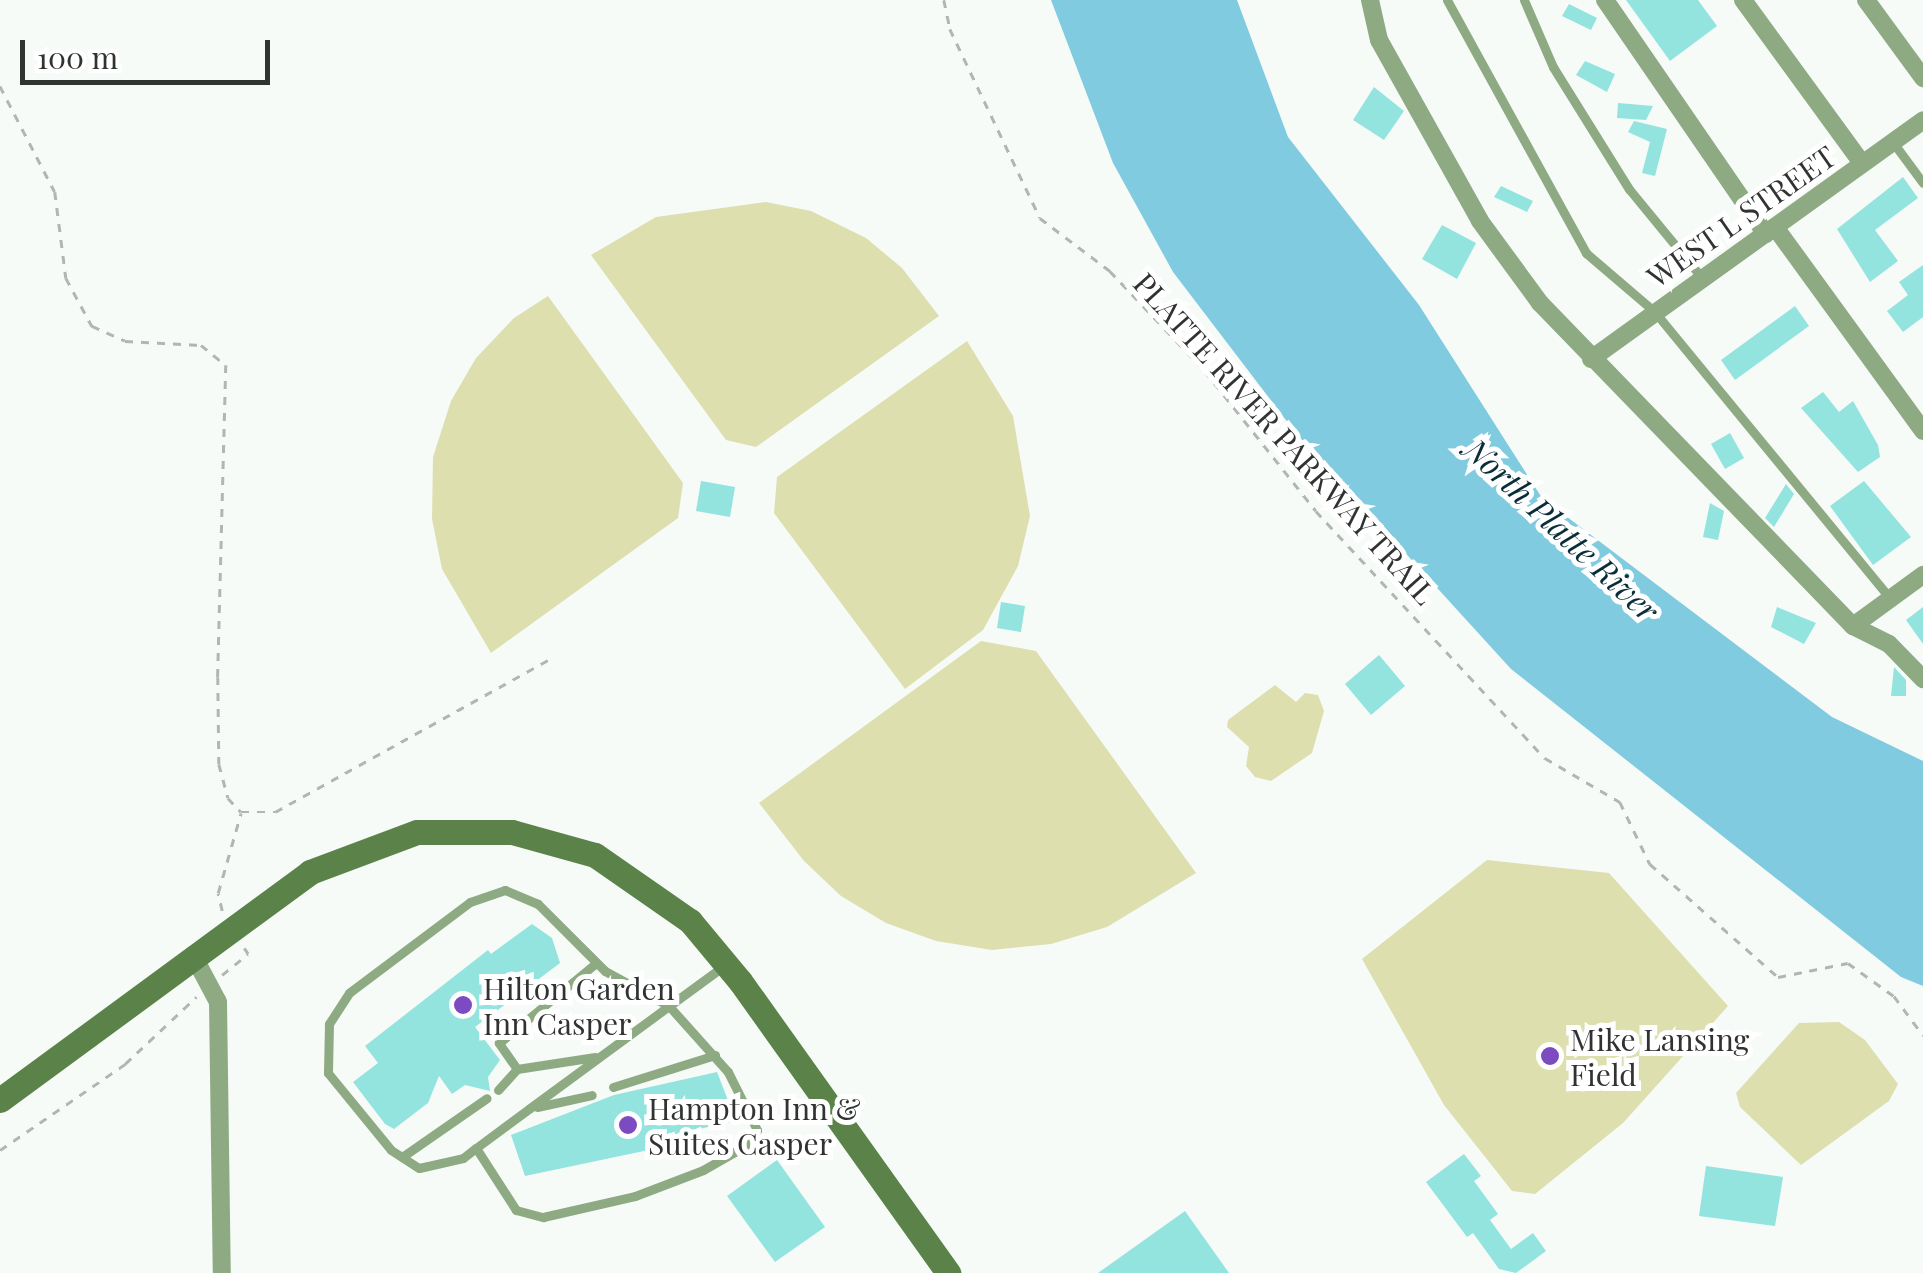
<!DOCTYPE html>
<style>
body{margin:0}
#map{position:relative;width:1923px;height:1273px;overflow:hidden;background:#f6fbf8;font-family:"Playfair Display",serif}
div>[style]{position:absolute}
.green>*{inset:0;background:#dddfaf}
.water>*{inset:0;background:#81cbe0}
.building>*{inset:0;background:#93e3df}
.path>*{height:2.5px;margin-top:-1.25px;transform-origin:0;background:repeating-linear-gradient(90deg,#b2b6b3 0 8px,transparent 0 16px)}
.service>*{height:9px;margin:-4.5px;padding:0 4.5px;transform-origin:4.5px;border-radius:4.5px;background:#8eaa83}
.minor>*{height:18px;margin:-9px;padding:0 9px;transform-origin:9px;border-radius:9px;background:#8eaa83}
.secondary>*{height:25px;margin:-12.5px;padding:0 12.5px;transform-origin:12.5px;border-radius:12.5px;background:#5b8349}
.dots>*{width:28px;height:28px;translate:-50% -50%;box-sizing:border-box;border:5px solid #fff;border-radius:50%}
span{translate:-50% -50%;white-space:nowrap;text-align:center;line-height:1.15;-webkit-text-stroke:10px #fff;paint-order:stroke}
.street-label{font-size:30px;color:#313332}
.poi-label{font-size:30px;color:#313332}
.left{translate:0 -50%;text-align:left}
.water-label{font-size:32px;color:#092e37;font-style:italic}
.scale{position:absolute;left:20px;top:40px;width:250px;height:45px;box-sizing:border-box;border:5px solid #313332;border-top:0;padding-left:12px;font-size:30px;line-height:35px;white-space:nowrap;color:#313332;-webkit-text-stroke:8px #fff;paint-order:stroke}
</style>
<div id="map">
<div class="green">
<i style="clip-path:polygon(766px 202px,811px 211px,866px 238px,902px 268px,939px 316px,756px 447px,726px 440px,591px 255px,656px 217px)"></i>
<i style="clip-path:polygon(548px 296px,683px 483px,678px 518px,491px 653px,442px 569px,432px 519px,433px 457px,451px 401px,476px 358px,514px 318px)"></i>
<i style="clip-path:polygon(967px 341px,1013px 416px,1030px 516px,1018px 566px,983px 630px,905px 689px,774px 513px,777px 477px)"></i>
<i style="clip-path:polygon(981px 641px,1036px 651px,1196px 873px,1107px 927px,1051px 944px,992px 950px,936px 941px,886px 923px,841px 896px,804px 861px,759px 803px)"></i>
<i style="clip-path:polygon(1275px 685px,1296px 702px,1305px 693px,1318px 695px,1324px 711px,1312px 753px,1271px 781px,1255px 777px,1246px 766px,1249px 747px,1227px 727px,1228px 720px)"></i>
<i style="clip-path:polygon(1487px 860px,1609px 873px,1728px 1006px,1623px 1123px,1535px 1194px,1512px 1191px,1444px 1105px,1362px 959px)"></i>
<i style="clip-path:polygon(1839px 1022px,1865px 1040px,1898px 1084px,1889px 1101px,1801px 1165px,1740px 1107px,1736px 1093px,1799px 1023px)"></i>
</div>
<div class="water">
<i style="clip-path:polygon(1051px 0,1237px 0,1288px 137px,1419px 305px,1542px 498px,1832px 717px,1923px 761px,1923px 986px,1901px 977px,1511px 669px,1295px 432px,1173px 272px,1113px 163px)"></i>
</div>
<div class="building">
<i style="clip-path:polygon(1626px 0,1698px 0,1717px 26px,1670px 61px)"></i>
<i style="clip-path:polygon(1569px 4px,1597px 18px,1591px 30px,1562px 16px)"></i>
<i style="clip-path:polygon(1585px 61px,1615px 74px,1607px 92px,1576px 75px)"></i>
<i style="clip-path:polygon(1374px 87px,1404px 111px,1384px 140px,1353px 120px)"></i>
<i style="clip-path:polygon(1618px 103px,1653px 106px,1646px 120px,1617px 118px)"></i>
<i style="clip-path:polygon(1634px 121px,1667px 129px,1655px 176px,1642px 173px,1650px 142px,1628px 132px)"></i>
<i style="clip-path:polygon(1903px 177px,1918px 198px,1875px 230px,1898px 261px,1870px 282px,1837px 229px)"></i>
<i style="clip-path:polygon(1501px 186px,1533px 201px,1527px 212px,1494px 197px)"></i>
<i style="clip-path:polygon(1442px 225px,1476px 243px,1457px 279px,1422px 259px)"></i>
<i style="clip-path:polygon(1923px 265px,1923px 317px,1903px 332px,1887px 311px,1908px 295px,1899px 282px)"></i>
<i style="clip-path:polygon(1795px 306px,1809px 326px,1735px 380px,1721px 360px)"></i>
<i style="clip-path:polygon(1823px 392px,1839px 412px,1853px 401px,1878px 445px,1880px 457px,1858px 472px,1801px 408px)"></i>
<i style="clip-path:polygon(1730px 433px,1744px 458px,1725px 469px,1711px 444px)"></i>
<i style="clip-path:polygon(701px 481px,735px 487px,730px 517px,696px 511px)"></i>
<i style="clip-path:polygon(1864px 481px,1911px 537px,1873px 565px,1830px 506px)"></i>
<i style="clip-path:polygon(1786px 484px,1794px 494px,1774px 527px,1765px 518px)"></i>
<i style="clip-path:polygon(1710px 503px,1724px 511px,1718px 540px,1703px 537px)"></i>
<i style="clip-path:polygon(1001px 602px,1025px 606px,1021px 632px,997px 628px)"></i>
<i style="clip-path:polygon(1777px 607px,1816px 623px,1804px 644px,1771px 627px)"></i>
<i style="clip-path:polygon(1923px 607px,1923px 644px,1906px 620px)"></i>
<i style="clip-path:polygon(1379px 655px,1405px 686px,1371px 715px,1345px 684px)"></i>
<i style="clip-path:polygon(1894px 667px,1906px 680px,1906px 696px,1891px 696px)"></i>
<i style="clip-path:polygon(532px 924px,552px 938px,560px 963px,475px 1027px,500px 1060px,488px 1077px,490px 1091px,465px 1085px,452px 1094px,439px 1076px,428px 1103px,394px 1129px,385px 1124px,353px 1082px,378px 1063px,365px 1046px,488px 950px,491px 954px)"></i>
<i style="clip-path:polygon(717px 1072px,736px 1121px,699px 1129px,701px 1139px,525px 1176px,511px 1135px,614px 1095px)"></i>
<i style="clip-path:polygon(1464px 1154px,1481px 1176px,1474px 1181px,1498px 1214px,1490px 1220px,1511px 1249px,1533px 1233px,1546px 1251px,1516px 1273px,1499px 1269px,1473px 1233px,1467px 1237px,1426px 1182px)"></i>
<i style="clip-path:polygon(777px 1160px,825px 1227px,775px 1262px,727px 1196px)"></i>
<i style="clip-path:polygon(1706px 1166px,1783px 1177px,1775px 1226px,1699px 1216px)"></i>
<i style="clip-path:polygon(1185px 1211px,1229px 1273px,1098px 1273px)"></i>
</div>
<div class="path">
<i style="left:944px;top:0;width:30px;rotate:78deg"></i>
<i style="left:950px;top:29px;width:209px;rotate:64.5deg"></i>
<i style="left:1040px;top:218px;width:88px;rotate:37.1deg"></i>
<i style="left:1110px;top:271px;width:137px;rotate:46.5deg"></i>
<i style="left:1204px;top:370px;width:180px;rotate:51.5deg"></i>
<i style="left:1316px;top:511px;width:337px;rotate:47.2deg"></i>
<i style="left:1545px;top:758px;width:87px;rotate:30.4deg"></i>
<i style="left:1620px;top:802px;width:69px;rotate:64.2deg"></i>
<i style="left:1650px;top:864px;width:171px;rotate:41.4deg"></i>
<i style="left:1778px;top:977px;width:71px;rotate:-11.3deg"></i>
<i style="left:1848px;top:963px;width:57px;rotate:35.7deg"></i>
<i style="left:1894px;top:996px;width:49px;rotate:53.4deg"></i>
<i style="left:0;top:86px;width:119px;rotate:62.6deg"></i>
<i style="left:55px;top:192px;width:87px;rotate:82.7deg"></i>
<i style="left:66px;top:278px;width:55px;rotate:61.6deg"></i>
<i style="left:92px;top:326px;width:36px;rotate:24deg"></i>
<i style="left:125px;top:341px;width:76px;rotate:3deg"></i>
<i style="left:201px;top:345px;width:32px;rotate:39deg"></i>
<i style="left:226px;top:365px;width:312px;rotate:91.5deg"></i>
<i style="left:218px;top:677px;width:87px;rotate:89.3deg"></i>
<i style="left:219px;top:764px;width:35px;rotate:75deg"></i>
<i style="left:228px;top:798px;width:19px;rotate:47deg"></i>
<i style="left:241px;top:812px;width:34px"></i>
<i style="left:275px;top:812px;width:315px;rotate:-29.1deg"></i>
<i style="left:222px;top:911px;width:18px;rotate:-103deg"></i>
<i style="left:218px;top:893px;width:83px;rotate:-74deg"></i>
<i style="left:222px;top:975px;width:33px;rotate:-39deg"></i>
<i style="left:248px;top:954px;width:7px;rotate:-124deg"></i>
<i style="left:0;top:1150px;width:152px;rotate:-34.5deg"></i>
<i style="left:125px;top:1064px;width:98px;rotate:-43.3deg"></i>
</div>
<div class="service">
<i style="left:1447px;top:0;width:289px;rotate:61.2deg"></i>
<i style="left:1586px;top:253px;width:89px;rotate:40.5deg"></i>
<i style="left:1654px;top:311px;width:372px;rotate:50.6deg"></i>
<i style="left:1524px;top:0;width:73px;rotate:66.6deg"></i>
<i style="left:1553px;top:67px;width:144px;rotate:58.1deg"></i>
<i style="left:1629px;top:189px;width:115px;rotate:50.6deg"></i>
<i style="left:1892px;top:141px;width:52px;rotate:53.6deg"></i>
<i style="left:595px;top:1057px;width:79px;rotate:171.3deg"></i>
<i style="left:517px;top:1069px;width:32px;rotate:-125deg"></i>
<i style="left:499px;top:1043px;width:126px;rotate:-39.5deg"></i>
<i style="left:613px;top:1087px;width:107px;rotate:-17.4deg"></i>
<i style="left:498px;top:1090px;width:28px;rotate:-48deg"></i>
<i style="left:537px;top:1107px;width:56px;rotate:-12.3deg"></i>
<i style="left:476px;top:1148px;width:74px;rotate:57.2deg"></i>
<i style="left:516px;top:1210px;width:28px;rotate:15deg"></i>
<i style="left:543px;top:1217px;width:94px;rotate:-12.9deg"></i>
<i style="left:635px;top:1196px;width:73px;rotate:-20.9deg"></i>
<i style="left:703px;top:1170px;width:56px;rotate:-29.7deg"></i>
<i style="left:752px;top:1142px;width:13px;rotate:-67deg"></i>
<i style="left:757px;top:1130px;width:65px;rotate:-116.6deg"></i>
<i style="left:728px;top:1072px;width:89px;rotate:-131.8deg"></i>
<i style="left:669px;top:1006px;width:73px;rotate:-151.3deg"></i>
<i style="left:605px;top:971px;width:95px;rotate:-135deg"></i>
<i style="left:538px;top:904px;width:36px;rotate:-157deg"></i>
<i style="left:505px;top:890px;width:37px;rotate:161deg"></i>
<i style="left:470px;top:902px;width:151px;rotate:143.1deg"></i>
<i style="left:349px;top:993px;width:37px;rotate:123deg"></i>
<i style="left:329px;top:1024px;width:49px;rotate:91.2deg"></i>
<i style="left:328px;top:1073px;width:99px;rotate:50.7deg"></i>
<i style="left:391px;top:1150px;width:33px;rotate:33deg"></i>
<i style="left:419px;top:1168px;width:45px;rotate:-12.8deg"></i>
<i style="left:463px;top:1158px;width:16px;rotate:-38deg"></i>
<i style="left:476px;top:1148px;width:67px;rotate:-36.5deg"></i>
<i style="left:530px;top:1108px;width:172px;rotate:-36.3deg"></i>
<i style="left:669px;top:1006px;width:69px;rotate:-36.2deg"></i>
<i style="left:402px;top:1157px;width:103px;rotate:-34.8deg"></i>
</div>
<div class="minor">
<i style="left:1370px;top:0;width:41px;rotate:77.3deg"></i>
<i style="left:1379px;top:40px;width:207px;rotate:60.8deg"></i>
<i style="left:1480px;top:221px;width:102px;rotate:53.8deg"></i>
<i style="left:1540px;top:303px;width:450px;rotate:45.9deg"></i>
<i style="left:1853px;top:626px;width:40px;rotate:26.6deg"></i>
<i style="left:1889px;top:644px;width:49px;rotate:45.8deg"></i>
<i style="left:1605px;top:0;width:284px;rotate:55.5deg"></i>
<i style="left:1743px;top:0;width:202px;rotate:53.9deg"></i>
<i style="left:1866px;top:0;width:97px;rotate:53.8deg"></i>
<i style="left:1775px;top:227px;width:252px;rotate:54deg"></i>
<i style="left:1591px;top:359px;width:409px;rotate:-35.7deg"></i>
<i style="left:1853px;top:626px;width:87px;rotate:-36.1deg"></i>
<i style="left:193px;top:955px;width:53px;rotate:62deg"></i>
<i style="left:218px;top:1002px;width:271px;rotate:89.2deg"></i>
</div>
<div class="secondary">
<i style="left:0;top:1100px;width:385px;rotate:-36.3deg"></i>
<i style="left:310px;top:872px;width:114px;rotate:-20.5deg"></i>
<i style="left:417px;top:832px;width:95px"></i>
<i style="left:512px;top:832px;width:86px;rotate:15.5deg"></i>
<i style="left:595px;top:855px;width:116px;rotate:34.8deg"></i>
<i style="left:690px;top:921px;width:78px;rotate:50.2deg"></i>
<i style="left:740px;top:981px;width:359px;rotate:54.5deg"></i>
</div>
<div class="dots">
<i style="left:463px;top:1005px;background:#7c4ac1"></i>
<i style="left:1550px;top:1056px;background:#7c4ac1"></i>
<i style="left:628px;top:1125px;background:#7c4ac1"></i>
</div>
<div class="street-label">
<span style="left:1741px;top:216px;rotate:-35deg">WEST L STREET</span>
<span style="left:1285px;top:438px;rotate:48deg">PLATTE RIVER PARKWAY TRAIL</span>
</div>
<div class="poi-label">
<span class="left" style="left:483px;top:1005px">Hilton Garden<br>Inn Casper</span>
<span class="left" style="left:1570px;top:1056px">Mike Lansing<br>Field</span>
<span class="left" style="left:648px;top:1125px">Hampton Inn &amp;<br>Suites Casper</span>
</div>
<div class="water-label">
<span style="left:1562px;top:529px;rotate:43deg">North Platte River</span>
</div>
<div class="scale">100 m</div>
</div>
